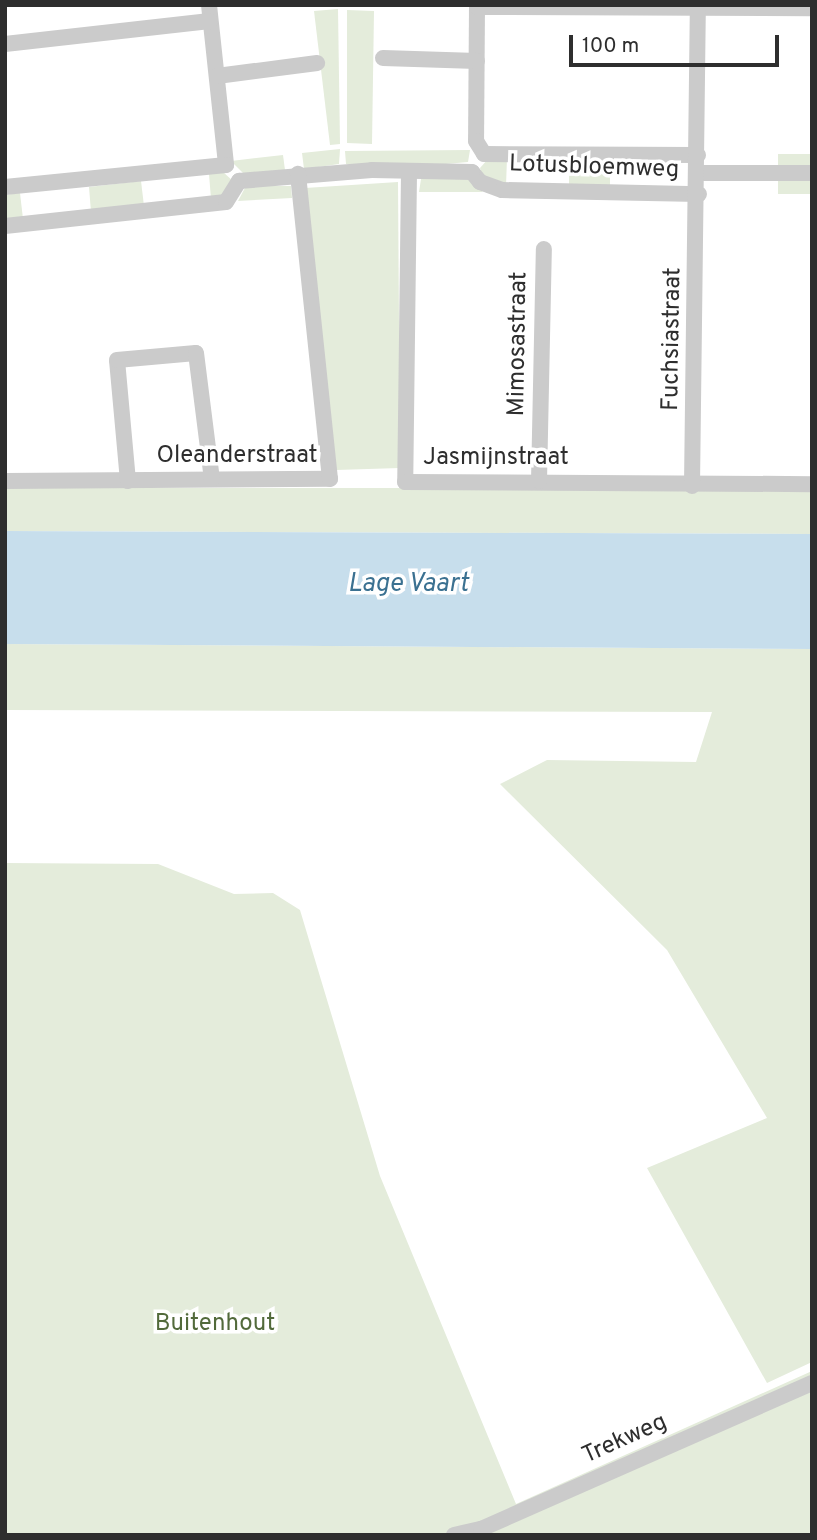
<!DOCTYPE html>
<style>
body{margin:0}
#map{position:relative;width:817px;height:1540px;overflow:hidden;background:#fff;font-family:Overpass,sans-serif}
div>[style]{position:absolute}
.green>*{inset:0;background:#e4ecdb}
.water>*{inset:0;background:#c7deec}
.minor>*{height:16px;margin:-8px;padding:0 8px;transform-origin:8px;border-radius:8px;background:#cbcbcb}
span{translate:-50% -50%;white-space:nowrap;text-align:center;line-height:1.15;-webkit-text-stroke:7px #fff;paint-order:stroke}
.street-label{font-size:24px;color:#2e2e2e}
.park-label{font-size:24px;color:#526a3b}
.water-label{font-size:26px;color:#3b7191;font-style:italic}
.frame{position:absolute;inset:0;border:7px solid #2e2e2e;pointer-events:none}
.scale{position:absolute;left:569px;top:35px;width:210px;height:32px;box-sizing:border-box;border:4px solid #2e2e2e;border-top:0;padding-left:9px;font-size:21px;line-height:24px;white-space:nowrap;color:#2e2e2e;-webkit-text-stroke:5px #fff;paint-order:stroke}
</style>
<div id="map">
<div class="green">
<i style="clip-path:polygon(338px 9px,340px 144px,330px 145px,314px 11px)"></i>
<i style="clip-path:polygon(347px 10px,374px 11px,372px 144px,347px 143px)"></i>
<i style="clip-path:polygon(340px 149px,339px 164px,304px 169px,302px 153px)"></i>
<i style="clip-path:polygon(470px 150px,468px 162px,412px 167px,346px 164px,345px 151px)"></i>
<i style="clip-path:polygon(778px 154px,812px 154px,812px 194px,778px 194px)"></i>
<i style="clip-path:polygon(283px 155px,285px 170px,245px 175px,231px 161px)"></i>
<i style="clip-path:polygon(507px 158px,506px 186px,483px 177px,480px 168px,488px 159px)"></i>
<i style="clip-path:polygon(610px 160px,610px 185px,569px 186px,569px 161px)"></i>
<i style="clip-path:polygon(223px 172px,233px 181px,224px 197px,211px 199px,209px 174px)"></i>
<i style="clip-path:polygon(421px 179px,468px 179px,483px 192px,419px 192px)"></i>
<i style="clip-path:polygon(141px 181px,144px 206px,91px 212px,89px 187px)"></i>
<i style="clip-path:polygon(398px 182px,400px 468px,336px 470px,305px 188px)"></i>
<i style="clip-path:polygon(246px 186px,291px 186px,292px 198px,238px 201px)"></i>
<i style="clip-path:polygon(20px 193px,23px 219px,5px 220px,5px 195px)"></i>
<i style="clip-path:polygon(5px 488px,812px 488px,812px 534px,5px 531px)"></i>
<i style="clip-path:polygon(5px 644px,812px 649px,812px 1362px,767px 1383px,647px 1168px,767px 1118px,667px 950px,500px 784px,547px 760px,696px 762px,712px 712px,5px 710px)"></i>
<i style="clip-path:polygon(5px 863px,158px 864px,234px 894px,273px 893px,300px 910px,380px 1176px,516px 1504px,812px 1371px,812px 1535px,5px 1535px)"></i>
</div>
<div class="water">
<i style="clip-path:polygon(5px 531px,812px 534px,812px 649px,5px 644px)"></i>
</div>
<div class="minor">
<i style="left:209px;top:5px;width:161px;rotate:83.9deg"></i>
<i style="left:477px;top:5px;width:136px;rotate:90.4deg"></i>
<i style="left:476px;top:141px;width:15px;rotate:58deg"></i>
<i style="left:477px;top:7px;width:335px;rotate:0.2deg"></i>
<i style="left:5px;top:44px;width:206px;rotate:-6.4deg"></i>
<i style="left:383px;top:58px;width:94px;rotate:1.8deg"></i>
<i style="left:217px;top:76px;width:101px;rotate:-7.4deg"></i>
<i style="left:484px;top:154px;width:214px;rotate:0.3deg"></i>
<i style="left:472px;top:172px;width:13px;rotate:51deg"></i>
<i style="left:480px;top:182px;width:23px;rotate:20deg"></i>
<i style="left:502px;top:190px;width:197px;rotate:1.2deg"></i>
<i style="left:409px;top:173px;width:309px;rotate:90.7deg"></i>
<i style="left:405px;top:482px;width:407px;rotate:0.3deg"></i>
<i style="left:698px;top:173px;width:114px"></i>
<i style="left:239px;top:181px;width:133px;rotate:-4.7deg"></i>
<i style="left:372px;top:170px;width:100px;rotate:1.1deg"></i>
<i style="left:5px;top:187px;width:222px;rotate:-5.7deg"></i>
<i style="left:5px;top:226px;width:222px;rotate:-6.2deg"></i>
<i style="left:226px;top:202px;width:25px;rotate:-58deg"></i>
<i style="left:5px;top:481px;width:325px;rotate:-0.4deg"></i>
<i style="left:330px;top:479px;width:307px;rotate:-96deg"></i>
<i style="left:128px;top:481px;width:121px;rotate:-95.2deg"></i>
<i style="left:117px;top:360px;width:79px;rotate:-5.1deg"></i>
<i style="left:196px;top:353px;width:127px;rotate:82.8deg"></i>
<i style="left:539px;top:481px;width:232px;rotate:-88.8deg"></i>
<i style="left:692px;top:486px;width:481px;rotate:-89.3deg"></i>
<i style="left:454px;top:1535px;width:28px;rotate:-13deg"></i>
<i style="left:481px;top:1529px;width:362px;rotate:-23.8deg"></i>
</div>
<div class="street-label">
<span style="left:594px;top:168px;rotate:2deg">Lotusbloemweg</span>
<span style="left:673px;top:339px;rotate:-89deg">Fuchsiastraat</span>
<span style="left:519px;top:344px;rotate:-89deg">Mimosastraat</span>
<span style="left:237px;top:457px">Oleanderstraat</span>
<span style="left:496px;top:459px">Jasmijnstraat</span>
<span style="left:625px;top:1440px;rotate:-24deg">Trekweg</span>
</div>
<div class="park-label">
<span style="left:215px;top:1325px">Buitenhout</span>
</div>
<div class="water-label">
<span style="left:408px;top:585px">Lage Vaart</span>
</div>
<div class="frame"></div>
<div class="scale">100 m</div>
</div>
